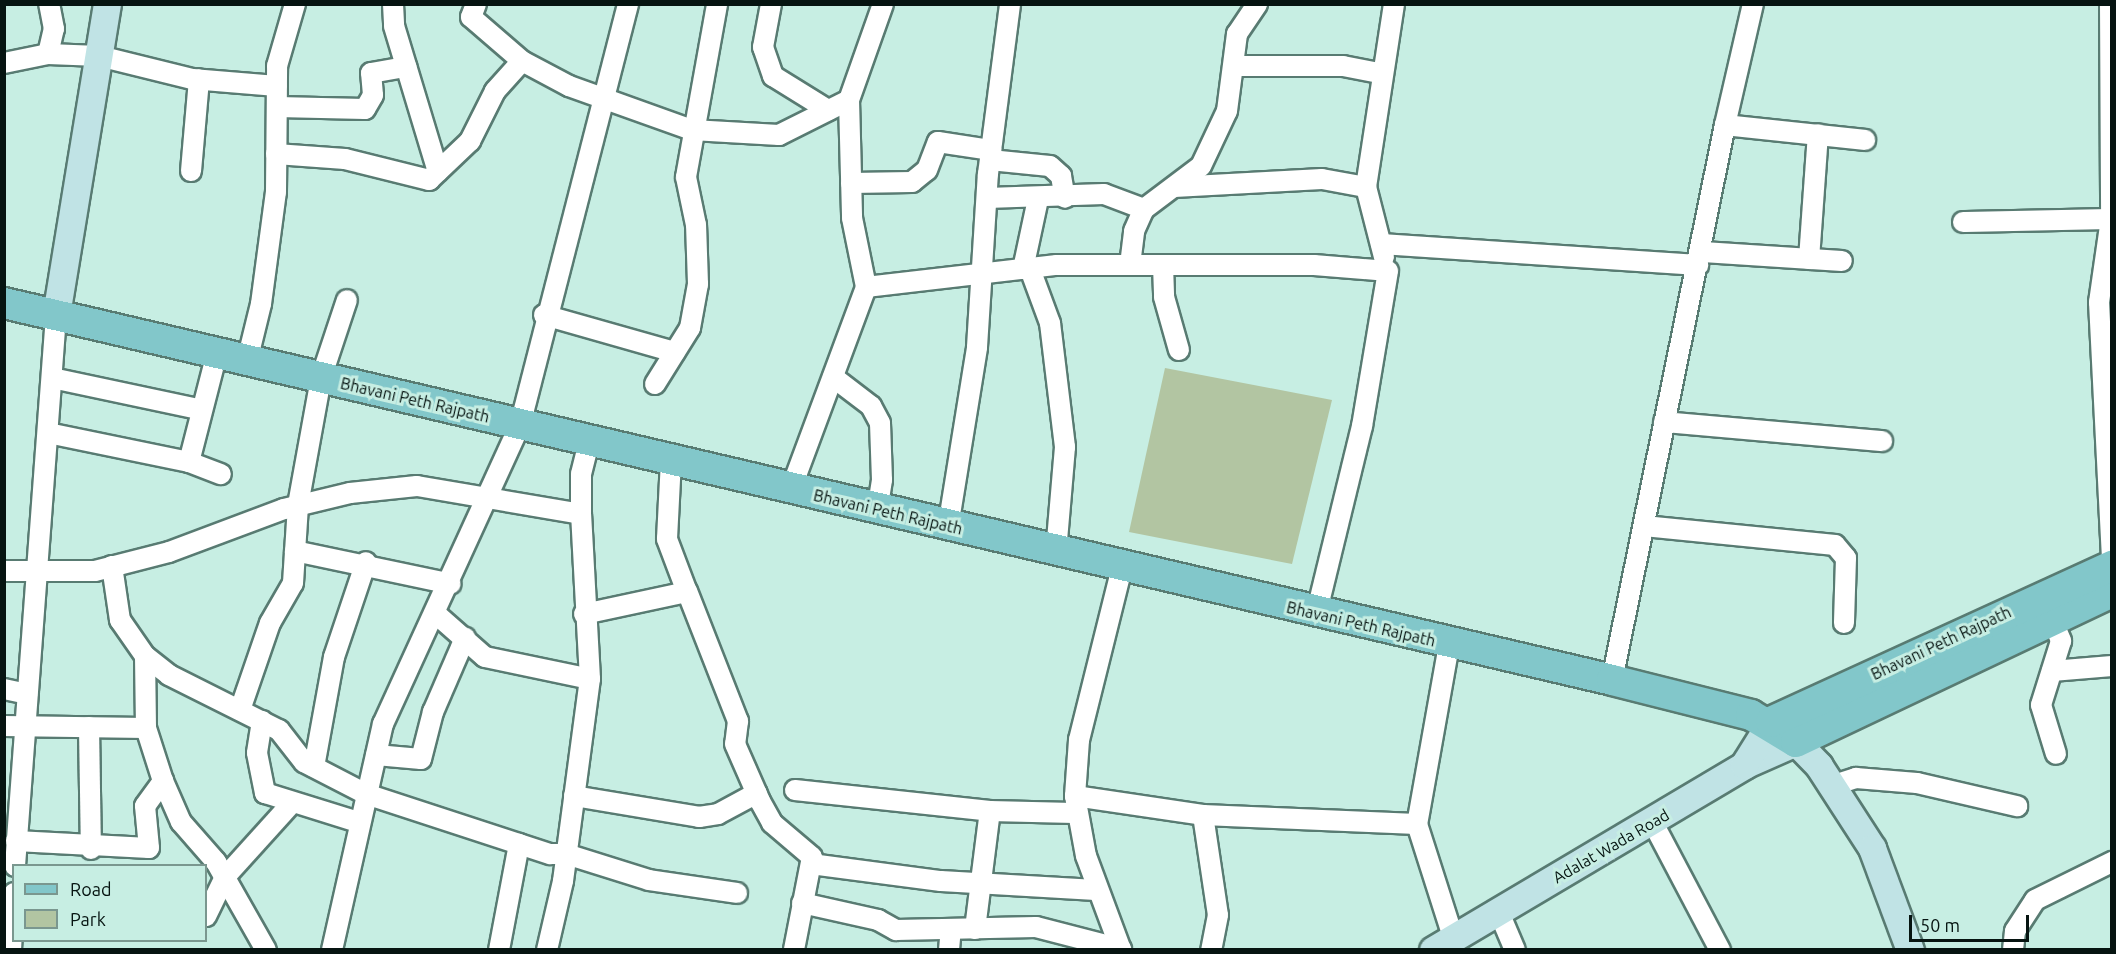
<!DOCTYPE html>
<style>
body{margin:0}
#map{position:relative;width:2116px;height:954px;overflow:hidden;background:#c7eee3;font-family:Ubuntu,sans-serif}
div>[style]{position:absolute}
.green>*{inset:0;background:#b2c5a2}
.roads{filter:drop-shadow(2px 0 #587b72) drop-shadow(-2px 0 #587b72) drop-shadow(0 2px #587b72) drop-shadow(0 -2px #587b72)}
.street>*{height:20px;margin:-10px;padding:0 10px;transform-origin:10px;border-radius:10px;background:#fff}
.secondary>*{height:27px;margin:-13.5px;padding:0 13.5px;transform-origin:13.5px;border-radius:13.5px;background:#c0e3e5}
.primary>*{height:30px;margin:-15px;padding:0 15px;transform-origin:15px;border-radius:15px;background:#82c7ca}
span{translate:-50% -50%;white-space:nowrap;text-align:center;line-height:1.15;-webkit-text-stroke:6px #c7eee3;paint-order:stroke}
.street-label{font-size:16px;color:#061411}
.frame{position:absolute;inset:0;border:6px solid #061411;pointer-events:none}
.legend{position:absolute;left:12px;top:864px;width:195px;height:78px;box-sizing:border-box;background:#c7eee3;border:2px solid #7a978f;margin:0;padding:8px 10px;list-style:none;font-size:18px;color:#061411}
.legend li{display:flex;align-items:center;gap:12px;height:30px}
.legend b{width:30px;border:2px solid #7a978f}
.scale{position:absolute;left:1909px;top:915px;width:120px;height:27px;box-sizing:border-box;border:3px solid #061411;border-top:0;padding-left:8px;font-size:18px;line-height:21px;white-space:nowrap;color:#061411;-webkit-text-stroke:4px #c7eee3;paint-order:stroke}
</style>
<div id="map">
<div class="green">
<i style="clip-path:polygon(1165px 368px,1332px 400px,1292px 564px,1129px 532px)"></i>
</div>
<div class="roads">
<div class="street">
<i style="left:393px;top:4px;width:22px;rotate:87deg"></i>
<i style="left:394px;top:26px;width:152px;rotate:73.2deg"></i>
<i style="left:476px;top:4px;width:14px;rotate:111deg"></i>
<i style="left:471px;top:17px;width:67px;rotate:40.8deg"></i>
<i style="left:522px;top:61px;width:53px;rotate:28deg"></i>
<i style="left:569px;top:86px;width:131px;rotate:19.7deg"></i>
<i style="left:692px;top:130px;width:87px;rotate:3.3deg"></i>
<i style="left:779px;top:135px;width:78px;rotate:-26.6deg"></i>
<i style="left:849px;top:100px;width:102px;rotate:-70.5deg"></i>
<i style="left:771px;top:4px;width:44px;rotate:100.5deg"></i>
<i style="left:763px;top:47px;width:31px;rotate:71deg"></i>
<i style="left:773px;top:76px;width:65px;rotate:31.7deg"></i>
<i style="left:2110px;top:4px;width:215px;rotate:89.7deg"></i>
<i style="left:2111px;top:219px;width:84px;rotate:98.2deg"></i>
<i style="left:2099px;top:302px;width:253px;rotate:87.1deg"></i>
<i style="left:48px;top:54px;width:26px;rotate:-77deg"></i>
<i style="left:54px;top:29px;width:25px;rotate:-101deg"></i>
<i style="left:4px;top:63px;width:45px;rotate:-11.6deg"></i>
<i style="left:48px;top:54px;width:51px;rotate:2.2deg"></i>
<i style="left:99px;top:56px;width:96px;rotate:13.9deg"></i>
<i style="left:192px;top:79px;width:85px;rotate:4.7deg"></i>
<i style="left:1234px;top:66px;width:109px"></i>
<i style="left:1343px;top:66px;width:38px;rotate:11deg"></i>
<i style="left:849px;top:100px;width:118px;rotate:88.5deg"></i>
<i style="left:852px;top:218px;width:70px;rotate:78.5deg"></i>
<i style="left:277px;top:107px;width:88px;rotate:1.3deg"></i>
<i style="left:365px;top:109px;width:16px;rotate:-60deg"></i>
<i style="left:373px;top:95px;width:22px;rotate:-95deg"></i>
<i style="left:371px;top:73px;width:36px;rotate:-10deg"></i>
<i style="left:1725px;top:125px;width:124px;rotate:-77deg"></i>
<i style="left:276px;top:154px;width:69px;rotate:4.1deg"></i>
<i style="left:345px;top:159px;width:87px;rotate:14deg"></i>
<i style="left:429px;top:180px;width:57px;rotate:-43.6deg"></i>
<i style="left:470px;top:141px;width:56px;rotate:-63.4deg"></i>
<i style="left:495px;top:91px;width:40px;rotate:-48deg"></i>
<i style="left:990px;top:160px;width:60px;rotate:5.7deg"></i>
<i style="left:1050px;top:166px;width:15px;rotate:42deg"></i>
<i style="left:1061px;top:176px;width:22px;rotate:80deg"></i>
<i style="left:191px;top:171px;width:92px;rotate:-85deg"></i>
<i style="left:851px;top:183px;width:61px;rotate:-0.9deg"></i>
<i style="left:912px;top:182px;width:19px;rotate:-39deg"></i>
<i style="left:927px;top:170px;width:30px;rotate:-69deg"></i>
<i style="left:938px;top:142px;width:54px;rotate:8.6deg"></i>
<i style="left:1174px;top:187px;width:148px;rotate:-3.1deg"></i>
<i style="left:1322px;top:179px;width:45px;rotate:10.3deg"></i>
<i style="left:987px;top:198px;width:117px;rotate:-2deg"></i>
<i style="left:1104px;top:194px;width:43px;rotate:20.6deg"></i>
<i style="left:1963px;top:222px;width:149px;rotate:-1.2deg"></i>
<i style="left:1381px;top:244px;width:318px;rotate:3.8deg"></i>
<i style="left:1703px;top:252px;width:139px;rotate:3.7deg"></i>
<i style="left:1384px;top:257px;width:72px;rotate:-104.4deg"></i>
<i style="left:1366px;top:187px;width:185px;rotate:-81.3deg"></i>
<i style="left:1809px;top:259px;width:125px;rotate:-85.9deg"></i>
<i style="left:1130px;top:265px;width:34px;rotate:-83deg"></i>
<i style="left:1134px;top:231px;width:24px;rotate:-66deg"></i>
<i style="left:1144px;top:209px;width:71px;rotate:-37deg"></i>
<i style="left:1201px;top:166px;width:61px;rotate:-64.7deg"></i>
<i style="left:1227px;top:111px;width:78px;rotate:-82.6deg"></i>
<i style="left:1237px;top:34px;width:36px;rotate:-56deg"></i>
<i style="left:1163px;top:265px;width:32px;rotate:88deg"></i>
<i style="left:1164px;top:297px;width:55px;rotate:74.2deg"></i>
<i style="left:1023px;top:269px;width:72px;rotate:-77.9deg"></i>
<i style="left:1030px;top:269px;width:58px;rotate:69.7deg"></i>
<i style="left:1050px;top:323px;width:125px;rotate:83.1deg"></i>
<i style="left:1065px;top:447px;width:105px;rotate:94.9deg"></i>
<i style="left:544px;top:315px;width:136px;rotate:15.8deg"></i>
<i style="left:247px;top:361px;width:59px;rotate:-76.2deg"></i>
<i style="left:261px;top:304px;width:113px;rotate:-82.4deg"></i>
<i style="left:276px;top:192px;width:126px;rotate:-89.5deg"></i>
<i style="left:277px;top:66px;width:65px;rotate:-73.8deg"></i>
<i style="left:833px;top:377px;width:48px;rotate:37.3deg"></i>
<i style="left:871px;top:406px;width:19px;rotate:62deg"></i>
<i style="left:880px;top:423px;width:57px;rotate:88deg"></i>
<i style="left:882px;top:480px;width:30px;rotate:99deg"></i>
<i style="left:52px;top:378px;width:153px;rotate:12deg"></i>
<i style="left:655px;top:384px;width:66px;rotate:-58deg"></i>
<i style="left:690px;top:328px;width:45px;rotate:-79.7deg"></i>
<i style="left:698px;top:284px;width:59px;rotate:-91.9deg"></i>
<i style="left:696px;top:225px;width:49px;rotate:-101.8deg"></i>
<i style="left:686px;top:177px;width:176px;rotate:-79.8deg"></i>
<i style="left:1664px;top:422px;width:219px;rotate:5deg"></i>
<i style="left:48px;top:433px;width:144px;rotate:11.6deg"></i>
<i style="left:189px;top:462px;width:34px;rotate:21deg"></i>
<i style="left:189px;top:462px;width:113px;rotate:-75.6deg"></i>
<i style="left:791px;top:489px;width:215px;rotate:-69.6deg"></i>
<i style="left:866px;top:287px;width:192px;rotate:-6.6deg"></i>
<i style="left:1057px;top:265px;width:257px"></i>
<i style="left:1314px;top:265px;width:74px;rotate:4.6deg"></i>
<i style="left:1388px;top:271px;width:157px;rotate:99.5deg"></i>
<i style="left:1362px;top:426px;width:194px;rotate:103.7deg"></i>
<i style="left:1644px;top:526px;width:192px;rotate:5.7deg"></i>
<i style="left:1835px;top:545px;width:17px;rotate:50deg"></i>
<i style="left:1846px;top:558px;width:65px;rotate:91.8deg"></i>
<i style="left:948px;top:527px;width:182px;rotate:-80.8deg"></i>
<i style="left:977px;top:347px;width:173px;rotate:-86.4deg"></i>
<i style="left:988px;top:174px;width:171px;rotate:-82.6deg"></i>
<i style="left:295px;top:551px;width:159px;rotate:11.9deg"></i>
<i style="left:112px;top:566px;width:55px;rotate:81.6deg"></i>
<i style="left:120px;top:620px;width:44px;rotate:55.2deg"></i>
<i style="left:145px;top:656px;width:31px;rotate:38deg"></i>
<i style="left:169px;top:675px;width:123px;rotate:26.6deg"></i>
<i style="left:279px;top:730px;width:41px;rotate:52deg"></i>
<i style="left:304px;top:762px;width:70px;rotate:27.3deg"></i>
<i style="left:366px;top:794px;width:194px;rotate:18.1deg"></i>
<i style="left:550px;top:854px;width:16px"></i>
<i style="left:566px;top:854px;width:87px;rotate:17.4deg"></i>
<i style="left:649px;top:880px;width:89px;rotate:8.4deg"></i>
<i style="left:4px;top:571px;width:91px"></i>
<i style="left:95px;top:571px;width:76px;rotate:-14.4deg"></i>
<i style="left:169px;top:552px;width:123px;rotate:-20.5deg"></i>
<i style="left:284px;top:509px;width:68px;rotate:-13.6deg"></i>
<i style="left:350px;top:493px;width:67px;rotate:-6deg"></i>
<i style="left:417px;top:486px;width:166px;rotate:9.7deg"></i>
<i style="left:687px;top:591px;width:140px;rotate:68.6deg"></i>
<i style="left:738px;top:721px;width:23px;rotate:97deg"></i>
<i style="left:735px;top:744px;width:62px;rotate:66.3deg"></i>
<i style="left:760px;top:801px;width:25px;rotate:61deg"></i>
<i style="left:772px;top:823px;width:52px;rotate:40.4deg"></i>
<i style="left:812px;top:857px;width:95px;rotate:101deg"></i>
<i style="left:436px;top:614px;width:65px;rotate:41.3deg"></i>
<i style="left:485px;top:657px;width:107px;rotate:11.8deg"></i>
<i style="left:584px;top:614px;width:105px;rotate:-12.1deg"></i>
<i style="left:687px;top:592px;width:57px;rotate:-110.7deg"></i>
<i style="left:667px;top:539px;width:78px;rotate:-87.1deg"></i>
<i style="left:2051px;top:617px;width:26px;rotate:67deg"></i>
<i style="left:2061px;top:641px;width:67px;rotate:107.4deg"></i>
<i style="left:2041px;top:705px;width:51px;rotate:73deg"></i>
<i style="left:1449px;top:645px;width:182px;rotate:100.1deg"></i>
<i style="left:1417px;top:824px;width:119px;rotate:72.3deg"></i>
<i style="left:145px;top:656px;width:72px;rotate:89.2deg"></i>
<i style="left:146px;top:728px;width:56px;rotate:72.2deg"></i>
<i style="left:163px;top:781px;width:45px;rotate:66.3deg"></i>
<i style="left:181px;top:822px;width:53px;rotate:48.8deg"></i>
<i style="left:216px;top:862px;width:101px;rotate:60.4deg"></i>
<i style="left:2052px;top:671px;width:60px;rotate:-4.8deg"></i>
<i style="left:1612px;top:680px;width:566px;rotate:-78.49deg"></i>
<i style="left:1725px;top:125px;width:141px;rotate:6.1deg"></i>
<i style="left:4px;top:689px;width:24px;rotate:12deg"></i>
<i style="left:240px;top:710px;width:92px;rotate:-71deg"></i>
<i style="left:270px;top:623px;width:46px;rotate:-60.1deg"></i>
<i style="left:293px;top:583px;width:78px;rotate:-86.3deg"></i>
<i style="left:298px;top:505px;width:129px;rotate:-79.7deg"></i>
<i style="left:321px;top:378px;width:82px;rotate:-71.6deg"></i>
<i style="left:262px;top:721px;width:32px;rotate:99deg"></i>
<i style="left:257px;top:753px;width:41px;rotate:78.7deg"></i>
<i style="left:265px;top:793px;width:97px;rotate:17.3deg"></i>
<i style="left:4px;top:726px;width:142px;rotate:0.8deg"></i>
<i style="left:89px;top:727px;width:122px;rotate:89.1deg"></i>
<i style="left:376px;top:755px;width:45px;rotate:5.1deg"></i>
<i style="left:421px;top:759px;width:49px;rotate:-75.7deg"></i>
<i style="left:433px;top:712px;width:81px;rotate:-66.6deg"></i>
<i style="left:314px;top:767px;width:112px;rotate:-79.7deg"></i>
<i style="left:334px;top:657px;width:100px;rotate:-71.4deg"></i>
<i style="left:1834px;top:785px;width:23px;rotate:-18deg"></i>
<i style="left:1856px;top:778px;width:61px;rotate:4.7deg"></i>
<i style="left:1917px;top:783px;width:103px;rotate:13deg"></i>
<i style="left:795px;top:790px;width:196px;rotate:6.1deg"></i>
<i style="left:990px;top:811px;width:86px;rotate:1.3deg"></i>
<i style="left:574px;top:796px;width:127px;rotate:9.5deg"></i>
<i style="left:699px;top:817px;width:19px;rotate:-9deg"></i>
<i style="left:718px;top:814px;width:44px;rotate:-28.3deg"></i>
<i style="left:1075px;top:796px;width:129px;rotate:8.4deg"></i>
<i style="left:1203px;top:815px;width:214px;rotate:2.4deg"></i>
<i style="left:1203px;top:815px;width:101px;rotate:81.5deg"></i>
<i style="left:1218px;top:915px;width:36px;rotate:101deg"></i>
<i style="left:1653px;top:823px;width:144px;rotate:62.2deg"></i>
<i style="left:16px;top:841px;width:133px;rotate:3deg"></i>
<i style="left:149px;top:848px;width:42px;rotate:-95.4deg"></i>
<i style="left:145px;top:806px;width:31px;rotate:-54deg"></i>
<i style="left:811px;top:864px;width:131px;rotate:7.5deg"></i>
<i style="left:941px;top:881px;width:155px;rotate:3.3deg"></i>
<i style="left:15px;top:866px;width:553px;rotate:-85.74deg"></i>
<i style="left:802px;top:903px;width:78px;rotate:12.6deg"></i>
<i style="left:878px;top:920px;width:21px;rotate:29deg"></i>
<i style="left:896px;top:930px;width:140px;rotate:-1.2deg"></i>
<i style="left:1036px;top:927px;width:88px;rotate:14.5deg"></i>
<i style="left:1498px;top:910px;width:43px;rotate:67deg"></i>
<i style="left:206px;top:916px;width:43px;rotate:-64deg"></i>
<i style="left:225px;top:877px;width:98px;rotate:-47.9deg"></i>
<i style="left:975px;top:929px;width:119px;rotate:-82.8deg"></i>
<i style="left:11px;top:950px;width:57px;rotate:-87deg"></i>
<i style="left:332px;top:950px;width:232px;rotate:-77.3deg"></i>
<i style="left:383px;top:724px;width:329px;rotate:-65.4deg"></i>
<i style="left:520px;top:425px;width:435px;rotate:-75.6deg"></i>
<i style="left:499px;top:950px;width:108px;rotate:-79.3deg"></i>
<i style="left:547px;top:950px;width:71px;rotate:-76.9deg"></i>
<i style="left:563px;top:881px;width:204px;rotate:-82.4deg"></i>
<i style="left:590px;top:679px;width:165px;rotate:-93.1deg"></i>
<i style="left:581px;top:514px;width:40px;rotate:-90deg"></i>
<i style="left:581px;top:474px;width:33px;rotate:-76deg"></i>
<i style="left:949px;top:950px;width:21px;rotate:-85deg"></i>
<i style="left:1121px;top:950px;width:100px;rotate:-110.4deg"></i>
<i style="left:1086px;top:856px;width:61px;rotate:-100.4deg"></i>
<i style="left:1075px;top:796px;width:56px;rotate:-85.9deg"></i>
<i style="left:1079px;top:740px;width:177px;rotate:-76deg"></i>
<i style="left:2013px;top:950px;width:19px;rotate:-84deg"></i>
<i style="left:2015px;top:931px;width:37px;rotate:-57deg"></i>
<i style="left:2035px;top:900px;width:86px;rotate:-26.3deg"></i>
</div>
<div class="secondary">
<i style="left:56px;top:315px;width:315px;rotate:-80.7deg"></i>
<i style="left:1744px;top:765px;width:57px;rotate:-23.9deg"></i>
<i style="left:1796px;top:742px;width:33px;rotate:46deg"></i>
<i style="left:1819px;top:766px;width:98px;rotate:57.1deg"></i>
<i style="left:1872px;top:848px;width:109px;rotate:69.6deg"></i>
<i style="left:1433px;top:950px;width:362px;rotate:-30.7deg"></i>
<i style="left:1744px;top:765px;width:51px;rotate:-57.9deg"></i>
</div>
<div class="primary">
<i style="left:4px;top:303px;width:1652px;rotate:13.19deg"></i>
<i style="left:1612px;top:680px;width:143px;rotate:14.1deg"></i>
<i style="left:1751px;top:715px;width:52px;rotate:31deg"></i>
<i style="left:1796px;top:742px;width:350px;rotate:-25.4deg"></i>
<i style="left:1771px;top:722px;width:375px;rotate:-24.6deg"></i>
</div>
</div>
<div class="street-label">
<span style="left:415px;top:400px;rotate:13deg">Bhavani Peth Rajpath</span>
<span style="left:888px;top:512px;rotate:13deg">Bhavani Peth Rajpath</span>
<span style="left:1361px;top:624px;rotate:13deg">Bhavani Peth Rajpath</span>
<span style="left:1941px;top:643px;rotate:-25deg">Bhavani Peth Rajpath</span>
<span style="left:1611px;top:846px;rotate:-30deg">Adalat Wada Road</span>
</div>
<div class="frame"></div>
<ul class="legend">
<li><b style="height:8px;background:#82c7ca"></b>Road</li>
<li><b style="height:16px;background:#b2c5a2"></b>Park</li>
</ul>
<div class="scale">50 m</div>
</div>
